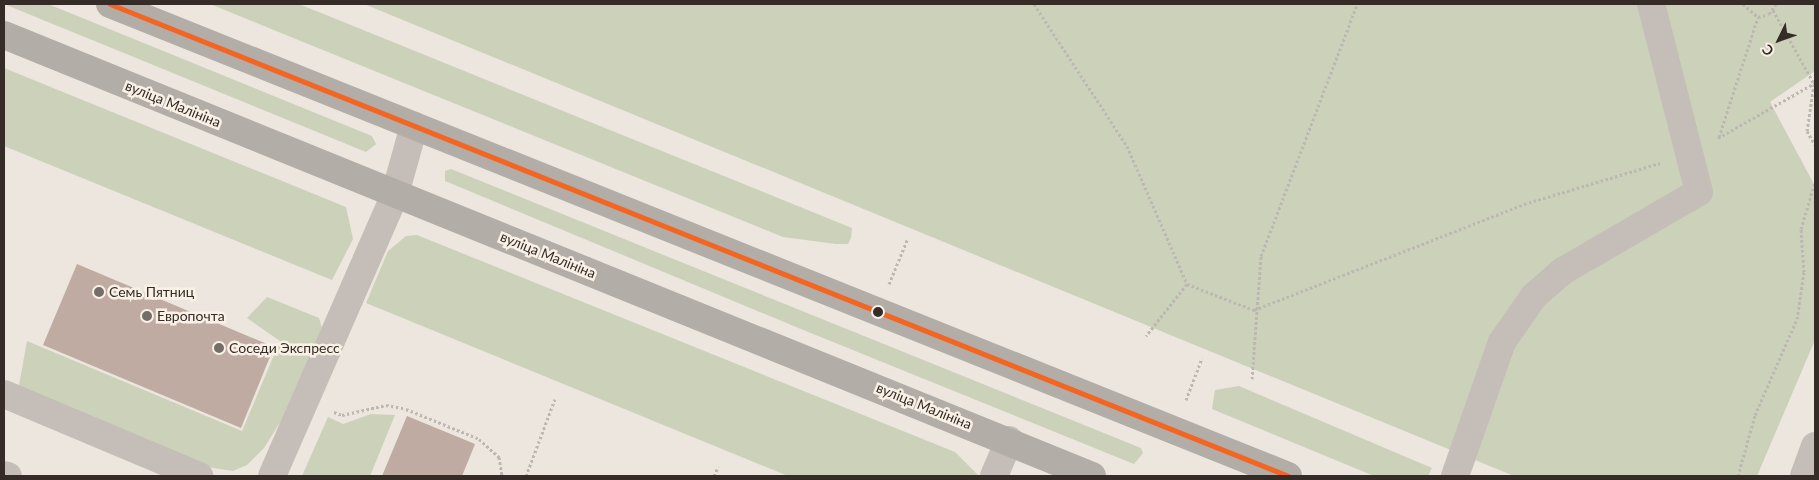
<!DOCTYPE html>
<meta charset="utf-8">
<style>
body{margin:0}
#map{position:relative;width:1819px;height:480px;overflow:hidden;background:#ece6df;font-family:Lato,sans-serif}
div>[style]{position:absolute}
.green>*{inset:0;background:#ccd1b9}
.building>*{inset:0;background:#bfaba1}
.path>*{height:3px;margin-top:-1.5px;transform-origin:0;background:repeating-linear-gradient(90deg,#bdb7b1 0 2.5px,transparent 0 5px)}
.minor>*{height:28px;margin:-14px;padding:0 14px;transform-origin:14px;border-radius:14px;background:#c5beb8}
.major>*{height:28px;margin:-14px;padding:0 14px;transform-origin:14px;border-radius:14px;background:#b3ada8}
.bus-1>*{height:5px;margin:-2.5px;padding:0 2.5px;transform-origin:2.5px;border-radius:2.5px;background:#f26522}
.dots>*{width:14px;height:14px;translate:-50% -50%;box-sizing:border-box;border:2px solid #f9f1e6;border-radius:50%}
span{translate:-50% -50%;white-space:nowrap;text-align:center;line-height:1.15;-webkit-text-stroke:5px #f9f1e6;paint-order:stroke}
.street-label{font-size:14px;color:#352c27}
.poi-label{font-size:14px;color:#352c27}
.left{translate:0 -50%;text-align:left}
.frame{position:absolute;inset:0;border:5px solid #352c27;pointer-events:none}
.north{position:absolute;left:1754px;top:15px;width:50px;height:50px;-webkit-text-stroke:4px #f9f1e6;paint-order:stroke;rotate:228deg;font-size:14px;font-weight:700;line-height:20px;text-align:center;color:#352c27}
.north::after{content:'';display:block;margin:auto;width:18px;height:22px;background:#352c27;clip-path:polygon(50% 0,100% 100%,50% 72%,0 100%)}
</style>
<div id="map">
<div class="green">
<i style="clip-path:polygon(4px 4px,48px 4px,372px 136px,376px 144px,366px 152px)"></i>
<i style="clip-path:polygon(210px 4px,299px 4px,852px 228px,851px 238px,848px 244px,836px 244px,783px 237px)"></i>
<i style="clip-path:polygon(364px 4px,1815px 4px,1815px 71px,1770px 102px,1815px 186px,1815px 340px,1757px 476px,1514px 476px)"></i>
<i style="clip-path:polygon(4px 68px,346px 207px,353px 239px,332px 280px,4px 146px)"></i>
<i style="clip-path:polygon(451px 169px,1141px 448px,1143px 453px,1134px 464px,796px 327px,445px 181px,445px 171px)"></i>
<i style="clip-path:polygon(417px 235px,955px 452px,979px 476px,788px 476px,366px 303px,388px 251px,406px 236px)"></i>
<i style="clip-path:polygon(267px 297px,319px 318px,322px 328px,281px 421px,264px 448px,247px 465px,233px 471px,201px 466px,27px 396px,19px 385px,27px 341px,242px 431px,280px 341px,247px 318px)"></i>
<i style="clip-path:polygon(1239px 386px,1432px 468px,1428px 476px,1374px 476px,1212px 409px,1215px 390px)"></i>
<i style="clip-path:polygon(371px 414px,395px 415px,370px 476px,302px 476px,328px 417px,343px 424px)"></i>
</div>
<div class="building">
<i style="clip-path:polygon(77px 264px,274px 347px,241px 428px,43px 345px)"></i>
<i style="clip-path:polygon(407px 416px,475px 444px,462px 476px,382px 476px)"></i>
</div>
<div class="path">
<i style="left:1034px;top:4px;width:170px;rotate:56.8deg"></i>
<i style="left:1127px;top:146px;width:150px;rotate:66.5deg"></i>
<i style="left:1187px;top:284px;width:66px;rotate:128.3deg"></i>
<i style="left:1743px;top:4px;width:20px;rotate:41deg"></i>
<i style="left:1758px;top:17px;width:11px;rotate:-15deg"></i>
<i style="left:1769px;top:14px;width:12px;rotate:-55deg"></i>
<i style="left:1773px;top:10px;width:85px;rotate:61deg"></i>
<i style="left:1814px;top:84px;width:48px;rotate:98.5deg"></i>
<i style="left:1807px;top:131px;width:16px;rotate:60deg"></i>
<i style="left:1719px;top:137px;width:126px;rotate:-72deg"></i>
<i style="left:1718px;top:138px;width:112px;rotate:-29.6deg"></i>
<i style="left:889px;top:284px;width:50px;rotate:-67.6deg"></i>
<i style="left:1187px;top:284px;width:72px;rotate:21.2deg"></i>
<i style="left:1254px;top:310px;width:290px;rotate:-21.4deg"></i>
<i style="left:1524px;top:204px;width:142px;rotate:-16.8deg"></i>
<i style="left:1252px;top:379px;width:123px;rotate:-85.8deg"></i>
<i style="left:1261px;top:256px;width:270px;rotate:-69.1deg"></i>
<i style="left:1186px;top:400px;width:45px;rotate:-69.1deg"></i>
<i style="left:334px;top:412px;width:9px;rotate:21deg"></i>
<i style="left:342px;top:415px;width:45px;rotate:-12.8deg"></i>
<i style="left:386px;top:405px;width:20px;rotate:11deg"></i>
<i style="left:406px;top:409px;width:79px;rotate:22.3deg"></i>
<i style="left:479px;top:439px;width:27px;rotate:42deg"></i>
<i style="left:499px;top:457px;width:19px;rotate:81deg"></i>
<i style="left:526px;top:476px;width:82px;rotate:-69.4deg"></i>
<i style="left:714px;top:476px;width:10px;rotate:-66deg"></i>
<i style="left:1738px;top:476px;width:63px;rotate:-74.4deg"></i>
<i style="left:1755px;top:415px;width:105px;rotate:-66.4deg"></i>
<i style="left:1797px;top:319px;width:48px;rotate:-81.5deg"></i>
<i style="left:1804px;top:272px;width:43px;rotate:-94deg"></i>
<i style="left:1801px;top:229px;width:49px;rotate:-73.4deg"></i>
</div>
<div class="minor">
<i style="left:4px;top:394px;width:212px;rotate:22.8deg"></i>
<i style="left:4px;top:475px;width:4px;rotate:14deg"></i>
<i style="left:272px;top:476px;width:308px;rotate:-66.4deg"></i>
<i style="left:395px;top:194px;width:71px;rotate:-74.4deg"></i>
<i style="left:994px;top:476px;width:39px;rotate:-67deg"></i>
<i style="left:1455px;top:476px;width:142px;rotate:-70.7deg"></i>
<i style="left:1502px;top:342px;width:56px;rotate:-55.2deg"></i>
<i style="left:1534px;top:296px;width:38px;rotate:-41deg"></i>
<i style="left:1563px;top:271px;width:157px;rotate:-30.2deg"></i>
<i style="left:1699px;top:192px;width:194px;rotate:-104.3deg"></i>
<i style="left:1804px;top:476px;width:32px;rotate:-70deg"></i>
</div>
<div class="major">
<i style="left:110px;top:4px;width:1269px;rotate:21.83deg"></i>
<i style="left:4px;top:35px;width:1174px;rotate:22.06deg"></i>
</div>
<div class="bus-1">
<i style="left:110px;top:4px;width:1269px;rotate:21.83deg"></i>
</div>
<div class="dots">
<i style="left:99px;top:292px;background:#756d67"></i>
<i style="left:878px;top:312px;background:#352c27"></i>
<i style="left:147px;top:316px;background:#756d67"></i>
<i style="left:219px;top:348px;background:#756d67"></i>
</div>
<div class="street-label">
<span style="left:173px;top:104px;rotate:22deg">вуліца Малініна</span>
<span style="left:548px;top:255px;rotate:22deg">вуліца Малініна</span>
<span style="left:924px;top:406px;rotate:22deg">вуліца Малініна</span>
</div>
<div class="poi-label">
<span class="left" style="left:109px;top:292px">Семь Пятниц</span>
<span class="left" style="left:157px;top:316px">Европочта</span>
<span class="left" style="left:229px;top:348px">Соседи Экспресс</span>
</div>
<div class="frame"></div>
<div class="north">С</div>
</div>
